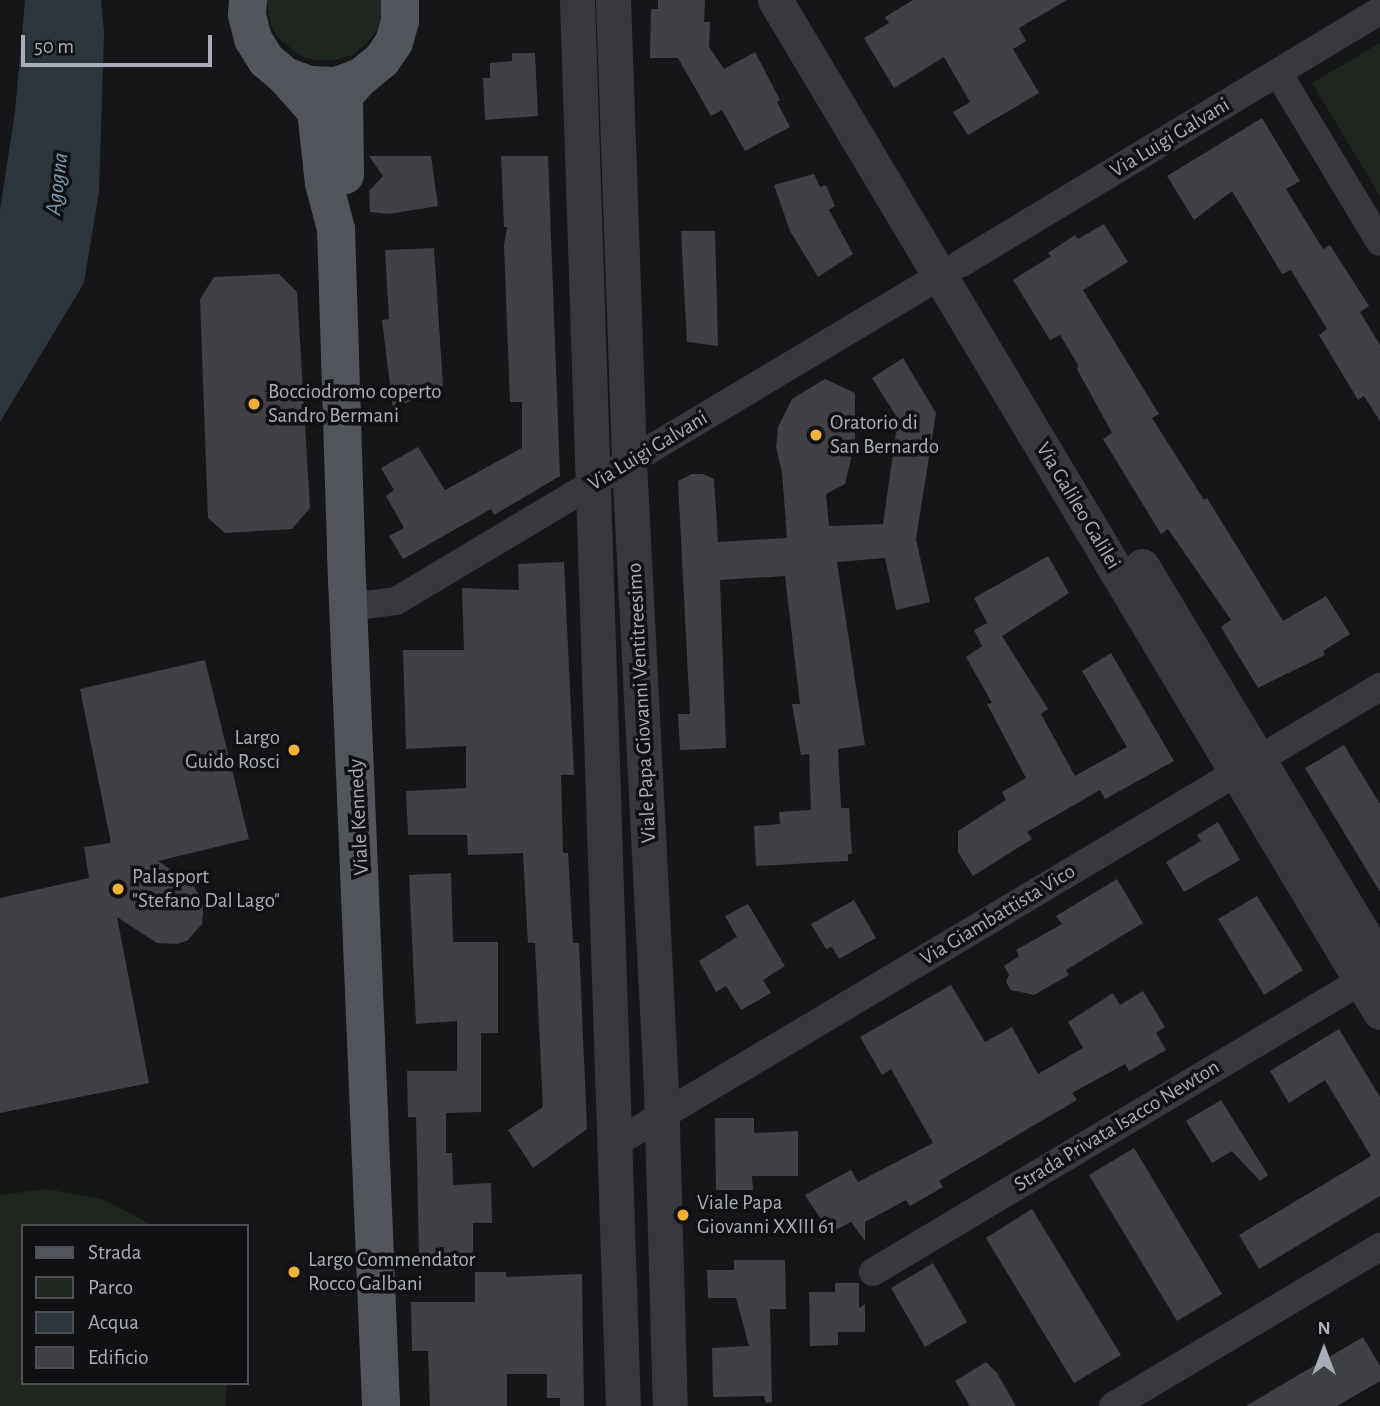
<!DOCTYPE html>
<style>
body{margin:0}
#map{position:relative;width:1380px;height:1406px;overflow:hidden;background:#161618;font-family:"Alegreya Sans",sans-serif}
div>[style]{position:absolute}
.green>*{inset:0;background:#1e261f}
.water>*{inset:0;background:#2c353c}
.building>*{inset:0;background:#404145}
.minor>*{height:28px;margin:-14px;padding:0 14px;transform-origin:14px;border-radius:14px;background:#37383d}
.tertiary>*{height:35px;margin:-17.5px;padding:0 17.5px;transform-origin:17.5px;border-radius:17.5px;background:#37383d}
.primary>*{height:38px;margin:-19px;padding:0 19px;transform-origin:19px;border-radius:19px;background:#53555c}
.dots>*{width:19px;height:19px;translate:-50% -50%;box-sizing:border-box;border:4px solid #111113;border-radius:50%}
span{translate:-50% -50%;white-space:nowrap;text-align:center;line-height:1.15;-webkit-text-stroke:7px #111113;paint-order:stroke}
.street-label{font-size:21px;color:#a8adb8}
.poi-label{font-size:21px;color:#a8adb8}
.left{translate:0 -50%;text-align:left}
.right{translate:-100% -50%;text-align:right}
.water-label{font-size:23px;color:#7f9bb3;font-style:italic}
.legend{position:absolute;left:21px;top:1224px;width:228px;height:161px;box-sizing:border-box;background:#111113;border:2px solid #4d4f55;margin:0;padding:9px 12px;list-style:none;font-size:21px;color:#a8adb8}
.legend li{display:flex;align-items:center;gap:14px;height:35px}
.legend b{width:35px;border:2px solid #4d4f55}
.north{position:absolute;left:1289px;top:1315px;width:70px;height:70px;-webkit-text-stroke:5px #111113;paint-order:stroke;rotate:0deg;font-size:19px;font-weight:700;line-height:28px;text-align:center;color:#a8adb8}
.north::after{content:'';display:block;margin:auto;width:24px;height:32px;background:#a8adb8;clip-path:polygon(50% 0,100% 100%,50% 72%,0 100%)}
.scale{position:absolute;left:21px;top:35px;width:191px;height:32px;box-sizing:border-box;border:4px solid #a8adb8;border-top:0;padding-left:9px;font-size:21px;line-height:24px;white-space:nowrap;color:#a8adb8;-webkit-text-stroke:5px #111113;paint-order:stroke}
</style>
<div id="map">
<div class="green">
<i style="clip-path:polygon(267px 0,382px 0,382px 12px,377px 30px,366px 44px,352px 55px,335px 60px,317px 60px,302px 57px,278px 38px,271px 25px)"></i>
<i style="clip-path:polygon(1380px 43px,1380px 196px,1312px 83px)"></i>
<i style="clip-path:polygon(46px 1189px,102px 1199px,154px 1226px,23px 1226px,23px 1383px,227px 1383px,225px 1406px,0 1406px,0 1195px)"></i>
</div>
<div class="water">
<i style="clip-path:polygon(25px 0,101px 0,104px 32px,99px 192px,84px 283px,0 422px,0 210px,15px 112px)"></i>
</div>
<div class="building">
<i style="clip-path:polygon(658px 0,705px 0,704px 22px,710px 22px,709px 47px,724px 69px,755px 52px,780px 100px,777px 102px,790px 127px,745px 151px,722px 110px,711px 116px,678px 58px,650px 58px,651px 9px,658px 9px)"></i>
<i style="clip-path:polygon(913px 0,1067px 0,1019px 28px,1026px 41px,1013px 49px,1039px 93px,968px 135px,953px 112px,970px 102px,944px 57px,894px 88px,864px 38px,889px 23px,885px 17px)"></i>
<i style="clip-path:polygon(512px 53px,535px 53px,538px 116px,485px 120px,483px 78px,490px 78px,490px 63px,512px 61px)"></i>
<i style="clip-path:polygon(1262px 118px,1300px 181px,1286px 189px,1323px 249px,1330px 245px,1369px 306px,1360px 312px,1380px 345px,1380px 421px,1364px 396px,1358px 400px,1319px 335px,1327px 329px,1291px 270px,1282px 274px,1232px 191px,1194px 220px,1167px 176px)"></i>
<i style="clip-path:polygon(369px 156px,431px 156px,438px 206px,389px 214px,370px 212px,369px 191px,383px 176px)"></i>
<i style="clip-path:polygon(501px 156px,548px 156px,560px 476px,494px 515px,491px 509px,403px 559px,389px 536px,404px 528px,386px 496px,394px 490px,381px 468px,418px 447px,445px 490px,522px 448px,522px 402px,510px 402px,504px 245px,507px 227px,504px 227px)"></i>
<i style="clip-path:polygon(814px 174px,820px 187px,826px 185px,835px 206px,829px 210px,853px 254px,818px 277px,790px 231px,774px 185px)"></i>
<i style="clip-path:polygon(1104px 224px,1128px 262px,1083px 290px,1159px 414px,1152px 418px,1204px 500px,1207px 498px,1283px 621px,1326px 596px,1350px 634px,1323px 651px,1325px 655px,1258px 688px,1221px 627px,1231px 620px,1168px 529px,1161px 534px,1103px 439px,1112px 433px,1077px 369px,1078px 365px,1060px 335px,1050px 340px,1013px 280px,1051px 256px,1048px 253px,1075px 235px,1078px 239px)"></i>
<i style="clip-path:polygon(681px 231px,715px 231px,718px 346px,687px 342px)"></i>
<i style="clip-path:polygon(434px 248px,443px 386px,393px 409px,382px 320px,389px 319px,385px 250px)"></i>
<i style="clip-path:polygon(279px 274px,297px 292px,310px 508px,292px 529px,225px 533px,208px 518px,200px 299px,214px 277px)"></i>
<i style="clip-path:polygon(903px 358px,936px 413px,916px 539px,930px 602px,896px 610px,885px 558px,837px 562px,865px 745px,838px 749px,841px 808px,849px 808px,852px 854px,848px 854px,848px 861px,756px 866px,754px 826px,780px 824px,779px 812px,811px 810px,809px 754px,801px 755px,792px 704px,800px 704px,785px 576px,720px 580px,726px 748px,680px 750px,678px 714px,690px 714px,678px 481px,692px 474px,703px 474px,714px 479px,718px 542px,787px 538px,782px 473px,776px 447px,778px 427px,792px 399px,825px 379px,855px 393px,855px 442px,845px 484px,826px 494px,829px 526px,883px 524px,898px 419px,872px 378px)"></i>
<i style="clip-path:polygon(1048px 556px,1069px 593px,1002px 636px,1048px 709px,1041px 714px,1075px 776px,1127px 747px,1082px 671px,1111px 653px,1174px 761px,1105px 799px,1100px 790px,1027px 832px,1032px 839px,973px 876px,958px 852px,958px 831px,1006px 800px,1002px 792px,1026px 778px,987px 704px,992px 703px,966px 657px,982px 646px,974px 630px,987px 623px,974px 598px)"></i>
<i style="clip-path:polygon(564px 562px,574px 775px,561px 775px,563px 853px,568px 853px,573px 943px,579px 943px,587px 1129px,533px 1168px,508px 1130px,543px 1107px,535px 943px,528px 943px,523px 853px,468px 855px,467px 835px,408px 835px,406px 791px,466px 788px,466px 746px,406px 749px,403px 650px,464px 650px,462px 588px,519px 590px,518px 564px)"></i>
<i style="clip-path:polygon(205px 660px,249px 839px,158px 861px,193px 885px,204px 903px,202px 924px,188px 940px,178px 944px,157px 943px,117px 917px,149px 1083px,0 1113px,0 898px,89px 878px,84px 847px,111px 843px,80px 689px)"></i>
<i style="clip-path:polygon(1344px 745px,1380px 804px,1380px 892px,1305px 768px)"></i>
<i style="clip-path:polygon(1218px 822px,1240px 860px,1184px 892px,1166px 862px,1201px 841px,1197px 835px)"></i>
<i style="clip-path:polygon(451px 873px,453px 942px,498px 942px,498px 1033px,481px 1033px,481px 1112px,446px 1113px,446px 1153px,452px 1153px,453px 1185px,491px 1183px,492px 1223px,473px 1223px,473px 1256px,419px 1256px,416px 1117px,408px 1117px,407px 1071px,457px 1071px,457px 1021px,416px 1024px,409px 875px)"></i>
<i style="clip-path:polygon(1117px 879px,1143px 923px,1066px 970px,1069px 975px,1034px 995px,1011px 990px,1006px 982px,1009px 975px,1004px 966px,1019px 956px,1016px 950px,1062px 924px,1056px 916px)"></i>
<i style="clip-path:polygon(1257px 896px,1303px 970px,1264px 995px,1218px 919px)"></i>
<i style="clip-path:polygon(854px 900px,876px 938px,839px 959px,832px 947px,826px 949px,811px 924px)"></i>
<i style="clip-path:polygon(748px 904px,785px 966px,763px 980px,771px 993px,741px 1010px,726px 986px,716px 992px,699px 961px,737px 937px,725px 916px)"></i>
<i style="clip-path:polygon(951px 985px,985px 1042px,1012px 1027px,1038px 1074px,1083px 1048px,1068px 1022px,1113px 993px,1120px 1005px,1143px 991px,1165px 1027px,1156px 1033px,1166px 1050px,1129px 1071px,1125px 1064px,1072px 1093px,1077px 1100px,939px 1181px,943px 1187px,910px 1206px,906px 1200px,865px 1222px,865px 1241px,851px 1222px,830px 1233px,805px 1195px,851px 1170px,858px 1182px,933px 1143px,891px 1069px,882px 1075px,860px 1037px)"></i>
<i style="clip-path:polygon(1339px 1029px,1380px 1097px,1380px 1196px,1259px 1269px,1239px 1235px,1371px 1156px,1325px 1080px,1289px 1103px,1270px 1071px)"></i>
<i style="clip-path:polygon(1221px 1100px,1268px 1175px,1260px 1181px,1232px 1151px,1212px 1163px,1186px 1121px)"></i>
<i style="clip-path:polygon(715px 1118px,754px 1118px,754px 1133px,798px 1131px,798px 1176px,752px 1176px,753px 1190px,716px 1190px)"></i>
<i style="clip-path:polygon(1134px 1148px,1222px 1294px,1177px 1321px,1089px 1175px)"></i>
<i style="clip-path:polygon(1032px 1209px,1121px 1355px,1074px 1383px,986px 1238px)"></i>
<i style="clip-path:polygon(734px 1260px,785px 1260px,786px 1309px,770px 1309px,772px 1402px,766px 1403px,764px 1396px,713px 1397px,712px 1348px,749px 1346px,736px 1298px,708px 1298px,707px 1270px,734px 1270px)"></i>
<i style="clip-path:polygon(933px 1263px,967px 1322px,925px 1347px,891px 1288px)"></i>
<i style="clip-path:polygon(475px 1272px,506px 1272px,506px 1277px,582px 1274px,584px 1406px,560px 1406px,560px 1398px,547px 1398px,547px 1374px,507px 1374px,507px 1406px,430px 1406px,428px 1351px,412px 1351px,411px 1302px,475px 1302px)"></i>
<i style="clip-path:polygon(835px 1283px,859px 1283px,859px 1308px,865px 1304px,865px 1332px,838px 1332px,838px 1345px,810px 1346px,809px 1292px,835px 1292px)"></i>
<i style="clip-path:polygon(1363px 1337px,1380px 1366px,1380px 1381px,1337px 1406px,1246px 1406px)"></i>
<i style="clip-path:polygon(986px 1362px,997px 1373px,1016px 1406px,970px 1406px,955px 1381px)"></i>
</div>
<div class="minor">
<i style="left:1278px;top:73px;width:197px;rotate:58.9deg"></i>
<i style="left:960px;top:264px;width:490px;rotate:-31.1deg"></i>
<i style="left:349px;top:607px;width:47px;rotate:-7.3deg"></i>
<i style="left:396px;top:601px;width:634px;rotate:-30.86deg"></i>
<i style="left:616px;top:1143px;width:890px;rotate:-30.83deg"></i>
<i style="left:873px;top:1272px;width:568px;rotate:-30.81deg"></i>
<i style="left:1113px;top:1406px;width:311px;rotate:-30.8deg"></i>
</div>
<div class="tertiary">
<i style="left:577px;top:0;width:1407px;rotate:88.13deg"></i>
<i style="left:613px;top:0;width:462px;rotate:88deg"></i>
<i style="left:629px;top:462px;width:629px;rotate:87.08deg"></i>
<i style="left:661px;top:1090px;width:316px;rotate:88.4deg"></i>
<i style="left:775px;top:0;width:1179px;rotate:59.13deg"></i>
<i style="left:1142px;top:566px;width:462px;rotate:59deg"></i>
</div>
<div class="primary">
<i style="left:248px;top:0;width:15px;rotate:94deg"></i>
<i style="left:247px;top:15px;width:25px;rotate:76deg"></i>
<i style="left:253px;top:39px;width:25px;rotate:58deg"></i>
<i style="left:266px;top:60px;width:25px;rotate:40deg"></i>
<i style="left:285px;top:76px;width:27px;rotate:20deg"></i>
<i style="left:310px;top:85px;width:26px;rotate:2deg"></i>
<i style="left:336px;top:86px;width:27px;rotate:-20deg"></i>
<i style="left:361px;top:77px;width:27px;rotate:-39deg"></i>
<i style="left:382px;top:60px;width:22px;rotate:-56deg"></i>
<i style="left:394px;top:42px;width:22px;rotate:-74deg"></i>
<i style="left:400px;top:21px;width:21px;rotate:-90deg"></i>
<i style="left:285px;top:76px;width:47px;rotate:48.5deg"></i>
<i style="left:316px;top:111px;width:72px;rotate:83.7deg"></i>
<i style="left:324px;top:183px;width:48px;rotate:75.4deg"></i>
<i style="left:336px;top:229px;width:326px;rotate:88.2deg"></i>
<i style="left:346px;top:555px;width:852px;rotate:87.64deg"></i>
<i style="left:345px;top:175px;width:80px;rotate:-90.7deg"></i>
<i style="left:344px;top:95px;width:25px;rotate:-47deg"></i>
</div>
<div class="dots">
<i style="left:254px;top:404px;background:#f2b134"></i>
<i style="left:816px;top:435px;background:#f2b134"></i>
<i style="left:294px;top:750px;background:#f2b134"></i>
<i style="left:118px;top:889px;background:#f2b134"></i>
<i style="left:683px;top:1215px;background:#f2b134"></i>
<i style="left:294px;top:1272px;background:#f2b134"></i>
</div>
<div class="street-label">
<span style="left:1170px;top:138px;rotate:-31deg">Via Luigi Galvani</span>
<span style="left:648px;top:451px;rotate:-31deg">Via Luigi Galvani</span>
<span style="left:1078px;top:506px;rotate:59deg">Via Galileo Galilei</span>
<span style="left:642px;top:703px;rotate:-93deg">Viale Papa Giovanni Ventitreesimo</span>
<span style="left:359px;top:817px;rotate:-93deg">Viale Kennedy</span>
<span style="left:998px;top:915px;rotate:-31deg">Via Giambattista Vico</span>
<span style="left:1117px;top:1126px;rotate:-31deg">Strada Privata Isacco Newton</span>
</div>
<div class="poi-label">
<span class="left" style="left:268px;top:404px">Bocciodromo coperto<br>Sandro Bermani</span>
<span class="left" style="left:830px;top:435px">Oratorio di<br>San Bernardo</span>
<span class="right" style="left:280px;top:750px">Largo<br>Guido Rosci</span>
<span class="left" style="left:132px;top:889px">Palasport<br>"Stefano Dal Lago"</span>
<span class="left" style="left:697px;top:1215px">Viale Papa<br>Giovanni XXIII 61</span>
<span class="left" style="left:308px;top:1272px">Largo Commendator<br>Rocco Galbani</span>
</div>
<div class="water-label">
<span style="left:58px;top:184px;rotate:-83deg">Agogna</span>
</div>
<ul class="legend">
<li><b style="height:9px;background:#53555c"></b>Strada</li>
<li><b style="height:19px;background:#1e261f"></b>Parco</li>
<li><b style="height:19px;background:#2c353c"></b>Acqua</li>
<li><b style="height:19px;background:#404145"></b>Edificio</li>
</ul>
<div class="north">N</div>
<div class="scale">50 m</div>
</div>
